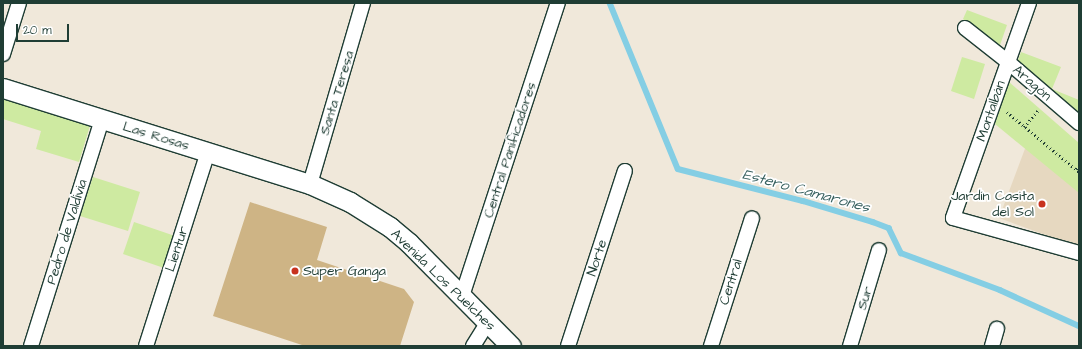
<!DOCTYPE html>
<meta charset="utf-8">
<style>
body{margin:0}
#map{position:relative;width:1082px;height:349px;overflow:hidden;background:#f0e8da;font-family:"Architects Daughter",sans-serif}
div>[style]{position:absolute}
.built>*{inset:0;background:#e6d8c0}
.green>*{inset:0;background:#ceeaa1}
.stream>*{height:5.5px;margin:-2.75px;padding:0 2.75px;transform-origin:2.75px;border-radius:2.75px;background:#84cee4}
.building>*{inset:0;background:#ceb485}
.path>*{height:2.5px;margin-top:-1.25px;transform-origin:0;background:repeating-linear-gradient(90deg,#1f3d34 0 1px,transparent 0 4px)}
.roads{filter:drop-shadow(1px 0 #1f3d34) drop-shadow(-1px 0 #1f3d34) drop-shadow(0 1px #1f3d34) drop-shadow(0 -1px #1f3d34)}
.street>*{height:14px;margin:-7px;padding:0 7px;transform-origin:7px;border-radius:7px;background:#fff}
.secondary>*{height:19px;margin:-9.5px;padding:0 9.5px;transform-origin:9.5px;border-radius:9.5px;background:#fff}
.dots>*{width:11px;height:11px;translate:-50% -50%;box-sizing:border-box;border:2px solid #fff;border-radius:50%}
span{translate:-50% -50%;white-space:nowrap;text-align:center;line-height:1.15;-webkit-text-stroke:3.5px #fff;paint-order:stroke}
.street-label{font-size:14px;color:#1f3d34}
.poi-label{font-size:14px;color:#1f3d34}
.right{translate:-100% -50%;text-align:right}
.left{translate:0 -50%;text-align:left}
.water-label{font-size:15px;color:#386160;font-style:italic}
.frame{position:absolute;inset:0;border:4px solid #1f3d34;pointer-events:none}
.scale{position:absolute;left:16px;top:24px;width:53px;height:18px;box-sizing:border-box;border:2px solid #1f3d34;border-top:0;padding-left:5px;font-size:12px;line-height:14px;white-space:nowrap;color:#1f3d34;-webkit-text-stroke:3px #fff;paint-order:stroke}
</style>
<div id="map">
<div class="built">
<i style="clip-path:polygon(1026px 146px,1079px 190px,1079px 247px,999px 218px)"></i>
</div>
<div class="green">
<i style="clip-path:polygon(967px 10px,1007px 25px,999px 48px,963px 19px)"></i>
<i style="clip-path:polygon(1021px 52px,1061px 67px,1052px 89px,1079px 100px,1079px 115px,1016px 66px)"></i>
<i style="clip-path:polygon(962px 57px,985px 64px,974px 99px,951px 91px)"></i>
<i style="clip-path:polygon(1009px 82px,1079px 143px,1079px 193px,995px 124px)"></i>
<i style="clip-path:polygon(3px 95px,92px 119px,79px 162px,36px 149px,41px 131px,3px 119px)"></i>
<i style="clip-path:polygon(93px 177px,140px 192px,128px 231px,80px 216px)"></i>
<i style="clip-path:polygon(134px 222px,175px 236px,164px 268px,123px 254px)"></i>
</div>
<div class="stream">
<i style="left:610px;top:3px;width:179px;rotate:67.7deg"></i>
<i style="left:678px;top:169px;width:129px;rotate:14.4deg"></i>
<i style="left:803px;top:201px;width:73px;rotate:16.7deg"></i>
<i style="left:873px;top:222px;width:17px;rotate:21deg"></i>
<i style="left:889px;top:228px;width:28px;rotate:64deg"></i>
<i style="left:901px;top:253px;width:106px;rotate:20.5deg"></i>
<i style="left:1000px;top:290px;width:87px;rotate:24.5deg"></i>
</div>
<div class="building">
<i style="clip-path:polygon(250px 202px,327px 227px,317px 260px,404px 289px,414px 302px,400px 346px,305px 346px,213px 316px)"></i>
</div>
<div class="path">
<i style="left:1007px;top:112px;width:94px;rotate:39.8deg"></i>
<i style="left:1024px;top:127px;width:23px;rotate:-50deg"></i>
<i style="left:1076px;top:169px;width:4px;rotate:-45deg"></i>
</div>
<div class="roads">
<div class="street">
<i style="left:1029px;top:3px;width:228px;rotate:109.5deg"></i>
<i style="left:953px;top:218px;width:131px;rotate:15.5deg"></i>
<i style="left:965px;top:28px;width:55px;rotate:38.3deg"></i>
<i style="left:1008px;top:62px;width:94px;rotate:40.7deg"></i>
<i style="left:3px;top:54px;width:53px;rotate:-72.6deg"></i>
<i style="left:310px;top:184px;width:189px;rotate:-73.7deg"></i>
<i style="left:462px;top:296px;width:308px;rotate:-71.9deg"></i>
<i style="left:31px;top:346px;width:238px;rotate:-72.6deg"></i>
<i style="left:146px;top:346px;width:204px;rotate:-72.3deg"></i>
<i style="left:473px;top:346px;width:28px;rotate:-58deg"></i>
<i style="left:568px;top:346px;width:184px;rotate:-72deg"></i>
<i style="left:711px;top:346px;width:134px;rotate:-72.2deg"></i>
<i style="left:850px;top:346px;width:100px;rotate:-73.2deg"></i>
<i style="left:992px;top:346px;width:18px;rotate:-74deg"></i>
</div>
<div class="secondary">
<i style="left:3px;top:88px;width:322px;rotate:17.4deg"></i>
<i style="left:310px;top:184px;width:44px;rotate:24.2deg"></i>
<i style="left:350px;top:202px;width:47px;rotate:32deg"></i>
<i style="left:390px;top:227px;width:25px;rotate:40deg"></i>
<i style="left:409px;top:243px;width:145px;rotate:45.3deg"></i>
</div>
</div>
<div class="dots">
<i style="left:1042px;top:204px;background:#c8321e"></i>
<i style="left:295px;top:271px;background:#c8321e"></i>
</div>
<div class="street-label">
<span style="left:1032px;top:83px;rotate:41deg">Aragón</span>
<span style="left:337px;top:93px;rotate:-73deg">Santa Teresa</span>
<span style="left:991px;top:111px;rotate:-71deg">Montalbán</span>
<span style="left:156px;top:136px;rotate:17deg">Las Rosas</span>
<span style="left:510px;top:150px;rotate:-72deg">Central Panificadores</span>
<span style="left:67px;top:232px;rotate:-73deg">Pedro de Valdivia</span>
<span style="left:177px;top:249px;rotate:-72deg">Lientur</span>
<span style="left:597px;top:258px;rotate:-72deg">Norte</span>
<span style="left:443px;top:280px;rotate:44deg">Avenida Los Puelches</span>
<span style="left:731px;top:282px;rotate:-72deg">Central</span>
<span style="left:865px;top:298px;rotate:-73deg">Sur</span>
</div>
<div class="poi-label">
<span class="right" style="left:1034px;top:204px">Jardín Casita<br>del Sol</span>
<span class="left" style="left:303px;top:271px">Super Ganga</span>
</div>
<div class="water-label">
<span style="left:806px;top:191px;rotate:15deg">Estero Camarones</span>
</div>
<div class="frame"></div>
<div class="scale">20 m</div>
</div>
